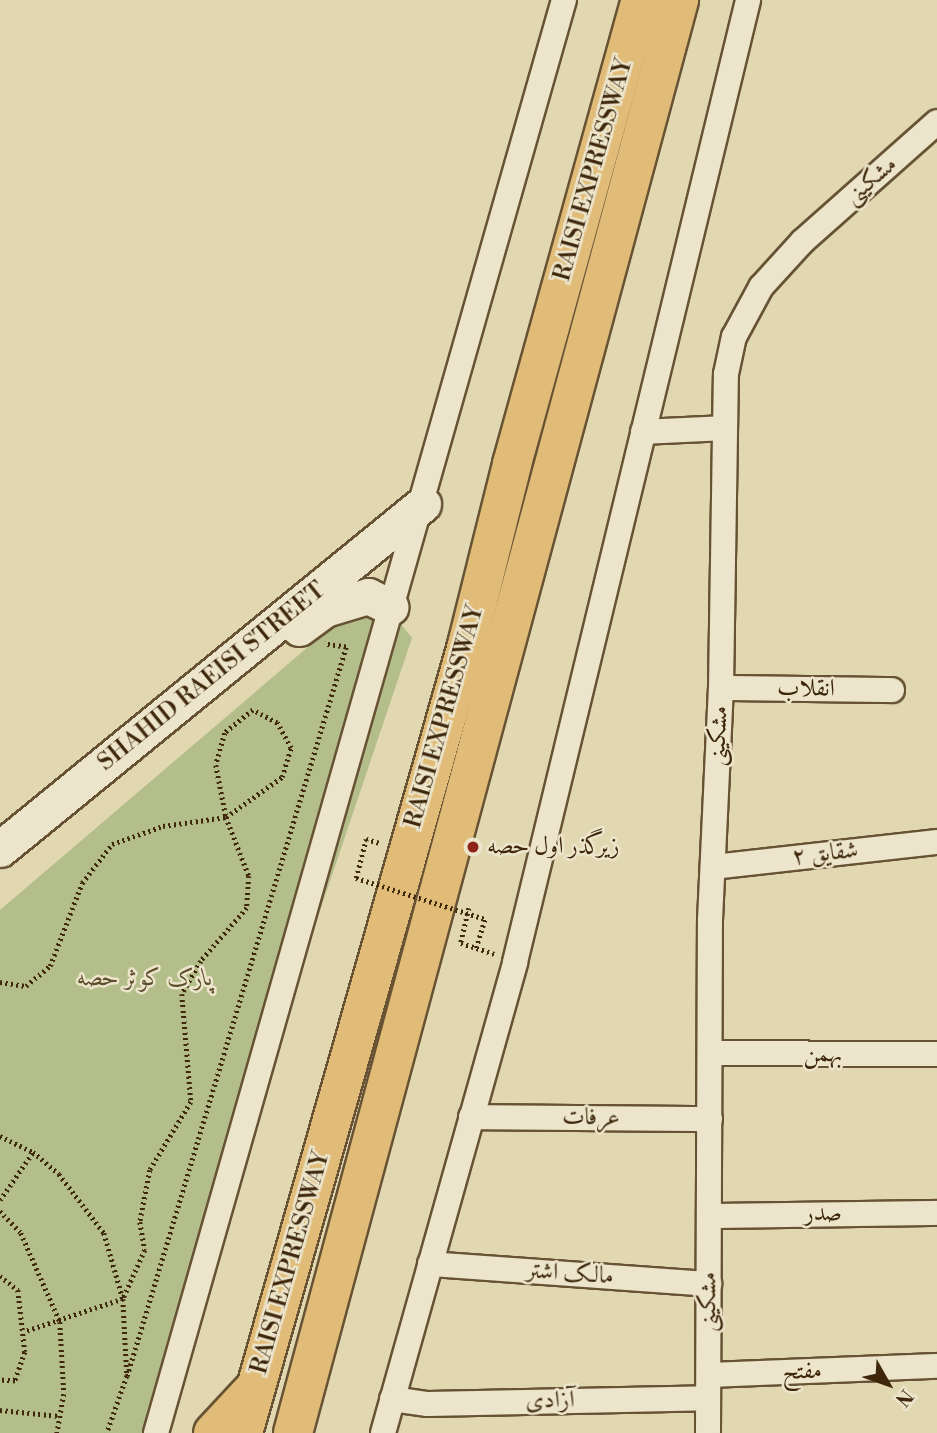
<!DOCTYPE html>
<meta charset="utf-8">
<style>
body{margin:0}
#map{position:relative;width:937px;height:1433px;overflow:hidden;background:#e1d7b1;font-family:"Libre Bodoni",Amiri,serif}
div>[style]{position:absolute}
.green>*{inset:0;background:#b4be8a}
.path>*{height:4.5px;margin-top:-2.25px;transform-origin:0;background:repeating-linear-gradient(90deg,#3e270b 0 2px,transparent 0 5.5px)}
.roads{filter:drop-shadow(2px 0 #675334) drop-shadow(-2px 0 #675334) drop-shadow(0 2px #675334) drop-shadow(0 -2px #675334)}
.street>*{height:24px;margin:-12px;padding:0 12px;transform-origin:12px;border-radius:12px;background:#ece5cc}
.secondary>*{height:35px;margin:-17.5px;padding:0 17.5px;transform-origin:17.5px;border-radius:17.5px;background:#ece5cc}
.highway>*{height:38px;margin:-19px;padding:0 19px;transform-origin:19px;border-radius:19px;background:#e0bc78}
.path-bridge>*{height:4.5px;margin-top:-2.25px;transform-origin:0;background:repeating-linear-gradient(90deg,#3e270b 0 2px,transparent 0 5.5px)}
.dots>*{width:19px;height:19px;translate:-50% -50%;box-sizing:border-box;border:4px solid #ece5cc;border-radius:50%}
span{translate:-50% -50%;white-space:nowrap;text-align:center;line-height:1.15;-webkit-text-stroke:5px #ece5cc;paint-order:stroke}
.street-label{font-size:24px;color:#3e270b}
.poi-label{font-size:24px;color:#3e270b}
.left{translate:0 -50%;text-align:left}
.park-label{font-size:24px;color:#5c4d2b;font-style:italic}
.north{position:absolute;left:853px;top:1349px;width:70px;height:70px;-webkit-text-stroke:5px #ece5cc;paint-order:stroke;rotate:130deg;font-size:19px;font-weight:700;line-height:28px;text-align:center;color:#3e270b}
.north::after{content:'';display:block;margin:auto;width:24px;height:32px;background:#3e270b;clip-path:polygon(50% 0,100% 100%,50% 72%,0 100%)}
</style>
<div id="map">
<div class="green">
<i style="clip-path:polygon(388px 608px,412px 638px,144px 1433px,0 1433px,0 910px,349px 612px)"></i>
</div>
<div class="path">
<i style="left:356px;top:878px;width:40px;rotate:-75.6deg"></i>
<i style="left:366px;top:839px;width:15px;rotate:16deg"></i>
<i style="left:469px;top:908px;width:36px;rotate:103deg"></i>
<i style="left:461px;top:943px;width:35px;rotate:18deg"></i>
<i style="left:476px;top:948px;width:30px;rotate:-73deg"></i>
<i style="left:0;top:982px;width:26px;rotate:9deg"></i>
<i style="left:26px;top:986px;width:31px;rotate:-40deg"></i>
<i style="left:50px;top:966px;width:89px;rotate:-68.9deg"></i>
<i style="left:82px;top:883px;width:49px;rotate:-52.4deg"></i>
<i style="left:112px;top:844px;width:54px;rotate:-19.4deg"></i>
<i style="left:163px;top:826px;width:64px;rotate:-8.1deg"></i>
<i style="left:226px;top:817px;width:69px;rotate:-35.5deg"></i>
<i style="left:282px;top:777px;width:30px;rotate:-73deg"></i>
<i style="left:291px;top:748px;width:29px;rotate:-119deg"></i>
<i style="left:277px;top:723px;width:27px;rotate:-152deg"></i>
<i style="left:253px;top:710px;width:36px;rotate:141deg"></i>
<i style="left:225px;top:733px;width:33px;rotate:106deg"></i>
<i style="left:216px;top:765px;width:53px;rotate:79.1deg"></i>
<i style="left:226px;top:817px;width:63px;rotate:68.7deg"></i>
<i style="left:249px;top:876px;width:32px;rotate:94deg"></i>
<i style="left:247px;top:908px;width:70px;rotate:131deg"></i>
<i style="left:201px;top:961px;width:38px;rotate:120deg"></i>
<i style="left:182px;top:994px;width:108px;rotate:85.2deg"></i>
<i style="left:191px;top:1102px;width:79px;rotate:121.1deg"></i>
<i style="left:150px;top:1170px;width:53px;rotate:100.9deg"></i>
<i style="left:140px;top:1222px;width:28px;rotate:80deg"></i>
<i style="left:145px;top:1250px;width:54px;rotate:114.2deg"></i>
<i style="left:123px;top:1299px;width:104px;rotate:161.6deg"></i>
<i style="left:0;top:1136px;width:37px;rotate:26deg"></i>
<i style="left:33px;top:1152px;width:34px;rotate:40deg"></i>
<i style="left:59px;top:1174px;width:74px;rotate:52.7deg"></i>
<i style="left:104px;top:1233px;width:69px;rotate:73.9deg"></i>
<i style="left:123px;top:1299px;width:77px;rotate:87deg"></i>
<i style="left:127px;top:1376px;width:60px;rotate:109.3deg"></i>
<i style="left:0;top:1200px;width:58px;rotate:-55.5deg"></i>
<i style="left:0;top:1211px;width:30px;rotate:46deg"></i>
<i style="left:21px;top:1233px;width:97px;rotate:66.3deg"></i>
<i style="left:60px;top:1322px;width:72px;rotate:86.8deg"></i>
<i style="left:64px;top:1394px;width:40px;rotate:100deg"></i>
<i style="left:0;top:1276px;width:23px;rotate:38deg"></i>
<i style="left:18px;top:1290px;width:62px;rotate:83.6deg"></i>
<i style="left:25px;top:1352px;width:31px;rotate:109deg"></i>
<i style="left:15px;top:1381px;width:15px;rotate:-176deg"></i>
<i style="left:127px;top:1376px;width:761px;rotate:-73.28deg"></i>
<i style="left:346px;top:647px;width:22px;rotate:-172deg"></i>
<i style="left:0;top:1410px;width:60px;rotate:5.7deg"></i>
</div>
<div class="roads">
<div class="street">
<i style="left:643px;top:432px;width:82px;rotate:-2.8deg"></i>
<i style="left:721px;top:688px;width:171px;rotate:0.7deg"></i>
<i style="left:713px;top:867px;width:225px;rotate:-6.4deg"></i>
<i style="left:710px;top:1053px;width:227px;rotate:0.3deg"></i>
<i style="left:471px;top:1117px;width:239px;rotate:0.5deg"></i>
<i style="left:709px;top:1216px;width:228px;rotate:-0.8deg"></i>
<i style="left:430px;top:1264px;width:280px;rotate:4.1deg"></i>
<i style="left:709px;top:1375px;width:228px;rotate:-2.3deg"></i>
<i style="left:392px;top:1399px;width:36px;rotate:8deg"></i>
<i style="left:428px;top:1404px;width:280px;rotate:-1.2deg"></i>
<i style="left:156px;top:1433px;width:1490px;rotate:-74.11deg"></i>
<i style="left:383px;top:1433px;width:489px;rotate:-74.3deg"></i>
<i style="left:515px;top:962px;width:990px;rotate:-76.38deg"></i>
<i style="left:708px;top:1433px;width:513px;rotate:-89.78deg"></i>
<i style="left:710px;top:920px;width:232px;rotate:-87.3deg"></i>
<i style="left:721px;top:688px;width:314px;rotate:-89.1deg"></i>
<i style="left:726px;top:374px;width:38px;rotate:-78deg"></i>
<i style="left:734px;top:337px;width:57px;rotate:-61.6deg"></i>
<i style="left:761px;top:287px;width:62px;rotate:-47.6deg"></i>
<i style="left:803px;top:241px;width:179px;rotate:-41.6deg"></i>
</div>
<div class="secondary">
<i style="left:299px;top:628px;width:32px;rotate:-36deg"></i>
<i style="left:325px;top:609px;width:45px;rotate:-16.8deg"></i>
<i style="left:368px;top:596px;width:25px;rotate:26deg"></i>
<i style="left:0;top:849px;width:546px;rotate:-39.2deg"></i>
</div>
<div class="highway">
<i style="left:213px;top:1433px;width:57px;rotate:-47.1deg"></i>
<i style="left:243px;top:1433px;width:819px;rotate:-74.13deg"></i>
<i style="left:467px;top:645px;width:187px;rotate:-76deg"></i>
<i style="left:512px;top:464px;width:482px;rotate:-74.5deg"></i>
<i style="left:293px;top:1433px;width:1484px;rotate:-74.92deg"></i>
</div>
</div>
<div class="path-bridge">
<i style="left:356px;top:878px;width:135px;rotate:17.6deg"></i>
</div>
<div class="dots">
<i style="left:473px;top:847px;background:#8f2418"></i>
</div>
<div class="street-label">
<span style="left:594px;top:170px;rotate:-74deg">RAISI EXPRESSWAY</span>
<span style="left:871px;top:181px;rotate:-41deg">مشکینی</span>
<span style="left:212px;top:677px;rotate:-39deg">SHAHID RAEISI STREET</span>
<span style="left:806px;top:689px;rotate:1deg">انقلاب</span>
<span style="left:445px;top:717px;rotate:-74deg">RAISI EXPRESSWAY</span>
<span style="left:719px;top:736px;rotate:-87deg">مشکینی</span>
<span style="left:825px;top:854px;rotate:-6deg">شقایق ۲</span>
<span style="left:823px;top:1055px;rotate:1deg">بهمن</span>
<span style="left:591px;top:1118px;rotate:1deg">عرفات</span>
<span style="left:823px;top:1214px;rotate:-1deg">صدر</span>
<span style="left:291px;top:1263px;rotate:-74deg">RAISI EXPRESSWAY</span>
<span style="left:570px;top:1274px;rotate:4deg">مالک اشتر</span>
<span style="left:709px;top:1302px;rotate:-90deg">مشکینی</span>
<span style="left:802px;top:1372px;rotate:-2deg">مفتح</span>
<span style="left:550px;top:1401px;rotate:-1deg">آزادی</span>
</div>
<div class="poi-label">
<span class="left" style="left:487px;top:847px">زیرگذر اول حصه</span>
</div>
<div class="park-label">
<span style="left:145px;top:979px">پارک کوثر حصه</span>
</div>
<div class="north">N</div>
</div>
